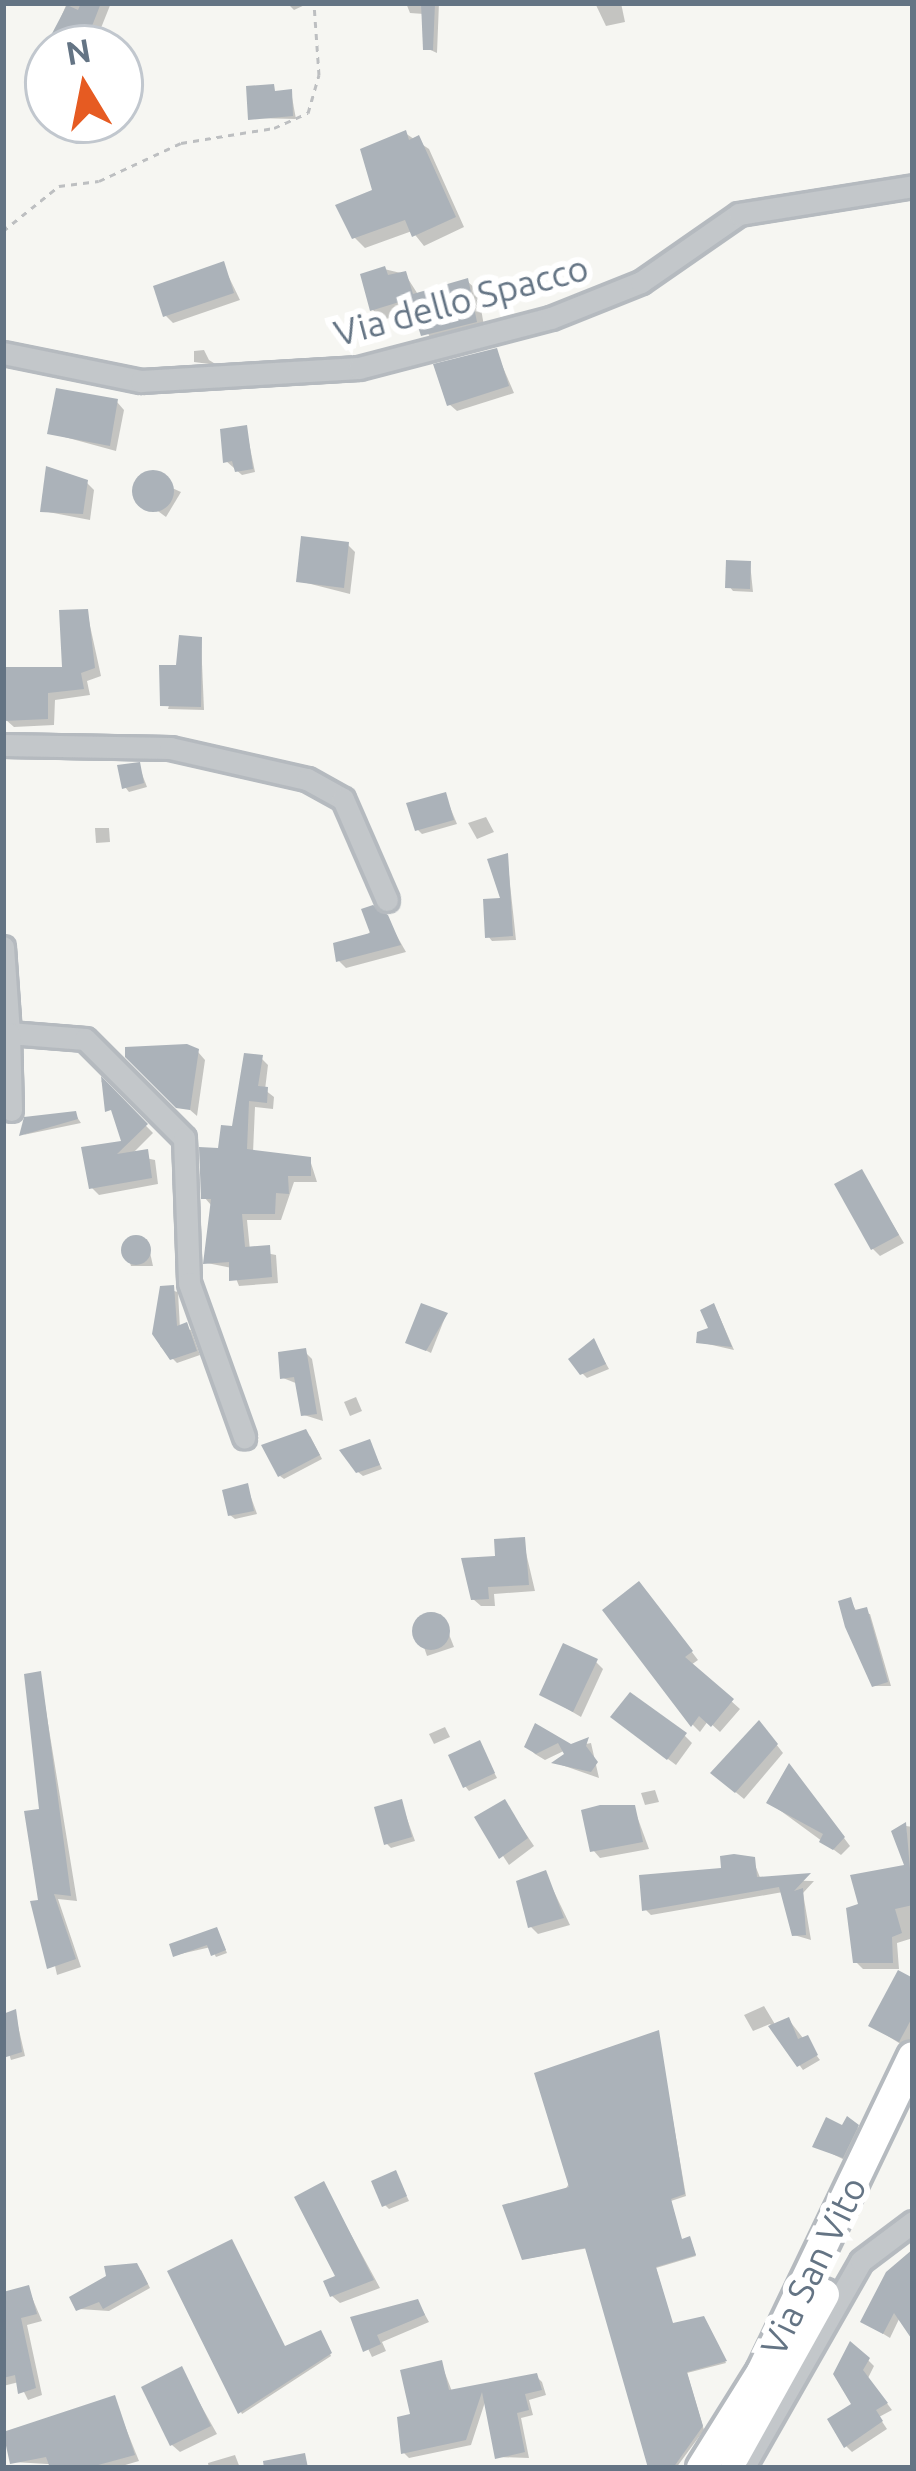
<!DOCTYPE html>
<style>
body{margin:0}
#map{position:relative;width:916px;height:2471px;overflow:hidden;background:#f6f6f2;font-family:Ubuntu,sans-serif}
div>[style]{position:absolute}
.shadow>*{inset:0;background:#0003}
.building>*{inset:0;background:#abb2b9}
.round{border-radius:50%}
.path>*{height:3px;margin-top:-1.5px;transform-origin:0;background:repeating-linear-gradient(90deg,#bdbfc1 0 6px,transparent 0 12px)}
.roads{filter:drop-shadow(3px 0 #b5babf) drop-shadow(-3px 0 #b5babf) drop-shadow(0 3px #b5babf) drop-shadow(0 -3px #b5babf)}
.street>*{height:21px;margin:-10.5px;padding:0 10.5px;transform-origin:10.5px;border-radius:10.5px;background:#c3c7ca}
.secondary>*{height:30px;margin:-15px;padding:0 15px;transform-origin:15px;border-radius:15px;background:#fff}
span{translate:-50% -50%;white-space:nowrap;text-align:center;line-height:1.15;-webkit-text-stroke:12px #fff;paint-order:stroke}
.street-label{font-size:36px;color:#647484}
.frame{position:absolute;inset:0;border:6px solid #647484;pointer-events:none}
.north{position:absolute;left:24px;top:24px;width:120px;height:120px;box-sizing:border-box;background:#fff;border:3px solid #c1c7ce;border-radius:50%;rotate:350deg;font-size:33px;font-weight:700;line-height:48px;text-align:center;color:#647484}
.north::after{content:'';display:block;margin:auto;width:42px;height:54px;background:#e65b22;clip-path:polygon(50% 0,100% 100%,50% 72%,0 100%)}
</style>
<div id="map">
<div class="shadow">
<i style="clip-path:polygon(67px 3px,111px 3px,93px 48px,50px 43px)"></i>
<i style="clip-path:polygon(287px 3px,309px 3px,294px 10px)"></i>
<i style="clip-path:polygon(406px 3px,439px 3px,437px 53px,426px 48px,424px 14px,410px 13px)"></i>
<i style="clip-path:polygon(595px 3px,621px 3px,625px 22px,606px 26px)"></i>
<i style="clip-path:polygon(291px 92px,296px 119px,250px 118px)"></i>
<i style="clip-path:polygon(405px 133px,429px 149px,464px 227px,424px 246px,412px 231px,365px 248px,354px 237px)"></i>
<i style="clip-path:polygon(223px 265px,240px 300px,173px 323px,166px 316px)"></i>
<i style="clip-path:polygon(384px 269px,405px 274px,419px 296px,467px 281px,478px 291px,485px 332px,434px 345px,416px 310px,383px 320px,372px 309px)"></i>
<i style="clip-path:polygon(204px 350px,209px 360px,217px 365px,194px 362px,194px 351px)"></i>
<i style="clip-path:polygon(496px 351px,514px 393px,457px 411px,449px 404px)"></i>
<i style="clip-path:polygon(117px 402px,124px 410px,116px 451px,50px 433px)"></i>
<i style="clip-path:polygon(246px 428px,255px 472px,242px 475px,226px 461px)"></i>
<i style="clip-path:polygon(141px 474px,181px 492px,166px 517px,132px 492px)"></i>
<i style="clip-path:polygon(86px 482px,94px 490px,90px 520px,43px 511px)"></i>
<i style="clip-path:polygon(348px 545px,355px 552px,350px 594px,299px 581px)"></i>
<i style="clip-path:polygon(750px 563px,753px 592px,733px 591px,729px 586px)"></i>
<i style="clip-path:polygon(87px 612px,101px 676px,87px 681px,90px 695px,55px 700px,54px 725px,14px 727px,6px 720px,66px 670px)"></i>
<i style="clip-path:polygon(201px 640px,204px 710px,168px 709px,179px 668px)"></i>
<i style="clip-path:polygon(139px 766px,147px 787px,129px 792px,125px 787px)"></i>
<i style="clip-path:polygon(445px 795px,457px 824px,422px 834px,418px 830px)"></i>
<i style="clip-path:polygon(486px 817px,494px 832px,477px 839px,468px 823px)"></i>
<i style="clip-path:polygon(95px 828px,109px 828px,110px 842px,96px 843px)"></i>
<i style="clip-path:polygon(507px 856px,516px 940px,492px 941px,488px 936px,504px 901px)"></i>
<i style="clip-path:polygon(386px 917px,406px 952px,346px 968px,339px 961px)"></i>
<i style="clip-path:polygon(198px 1052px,205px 1060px,197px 1116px,128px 1056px)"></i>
<i style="clip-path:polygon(261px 1058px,268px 1065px,265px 1090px,274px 1097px,273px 1109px,255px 1107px,253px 1153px,310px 1160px,317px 1182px,294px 1182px,281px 1220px,247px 1220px,250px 1250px,276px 1255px,278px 1283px,239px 1286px,232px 1268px,207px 1263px,211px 1205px,204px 1197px)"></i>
<i style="clip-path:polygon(101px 1080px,153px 1133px,131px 1155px,155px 1160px,158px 1184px,99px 1195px,91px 1187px,125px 1143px)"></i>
<i style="clip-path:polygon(75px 1114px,81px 1123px,23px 1135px)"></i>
<i style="clip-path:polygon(861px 1172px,904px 1243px,880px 1256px,873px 1249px)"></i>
<i style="clip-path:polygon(147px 1239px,153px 1266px,131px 1266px,124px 1243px)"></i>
<i style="clip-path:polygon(162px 1288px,178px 1292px,180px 1328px,191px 1330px,200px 1355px,177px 1363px,160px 1346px)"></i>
<i style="clip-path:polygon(713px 1307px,717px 1311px,734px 1350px,699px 1342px,712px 1329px)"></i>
<i style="clip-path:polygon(446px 1315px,431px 1353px,409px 1342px)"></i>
<i style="clip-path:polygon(594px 1342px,609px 1369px,587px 1378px,582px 1373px)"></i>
<i style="clip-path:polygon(304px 1351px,312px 1359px,323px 1421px,304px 1415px,298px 1384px,283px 1378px)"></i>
<i style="clip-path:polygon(356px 1397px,362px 1411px,350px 1416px,344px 1402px)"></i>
<i style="clip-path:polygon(310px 1436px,322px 1459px,284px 1479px,280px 1476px)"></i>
<i style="clip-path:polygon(369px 1442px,382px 1469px,363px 1476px,358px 1472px)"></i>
<i style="clip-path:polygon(247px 1486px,257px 1514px,235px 1519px,230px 1515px)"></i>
<i style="clip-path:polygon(523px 1540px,535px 1591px,494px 1594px,495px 1606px,481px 1606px,473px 1599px)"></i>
<i style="clip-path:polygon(646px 1592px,698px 1660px,691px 1665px,740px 1709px,720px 1732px,708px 1721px,700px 1732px,693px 1725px,606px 1610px)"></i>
<i style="clip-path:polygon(850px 1600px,857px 1612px,870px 1614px,891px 1686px,874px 1686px)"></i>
<i style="clip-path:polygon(441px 1614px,454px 1647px,427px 1656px,415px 1621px)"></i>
<i style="clip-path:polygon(596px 1662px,603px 1669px,581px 1717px,542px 1694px)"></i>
<i style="clip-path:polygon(40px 1674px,77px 1901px,58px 1899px,81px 1967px,57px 1975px,41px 1902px)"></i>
<i style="clip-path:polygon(621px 1724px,685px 1736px,692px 1743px,676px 1765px)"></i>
<i style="clip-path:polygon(445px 1727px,450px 1737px,434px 1744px,429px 1734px)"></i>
<i style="clip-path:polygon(537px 1727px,570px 1747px,591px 1743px,599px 1778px,556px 1763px,574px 1746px,545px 1760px,535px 1754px,528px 1747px)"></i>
<i style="clip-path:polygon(766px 1731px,783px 1753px,744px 1799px,721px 1780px)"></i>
<i style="clip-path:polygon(479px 1743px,497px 1778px,469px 1791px,465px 1786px)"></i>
<i style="clip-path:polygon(796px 1774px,850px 1846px,841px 1855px,770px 1803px)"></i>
<i style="clip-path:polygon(655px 1790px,659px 1802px,645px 1805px,641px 1793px)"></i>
<i style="clip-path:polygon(401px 1802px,415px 1841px,391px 1848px,387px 1844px)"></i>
<i style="clip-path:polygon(505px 1803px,534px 1846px,509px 1865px,478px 1818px)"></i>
<i style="clip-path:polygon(634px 1808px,649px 1849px,600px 1858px,593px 1850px)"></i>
<i style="clip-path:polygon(906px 1826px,913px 1827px,913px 1938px,897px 1943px,899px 1969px,863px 1969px,856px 1962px,862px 1906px,908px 1868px)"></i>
<i style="clip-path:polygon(753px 1860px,761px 1880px,814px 1881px,803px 1893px,811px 1940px,794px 1935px,783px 1892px,651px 1915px,645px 1909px)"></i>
<i style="clip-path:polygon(545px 1873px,570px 1925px,538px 1934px,531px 1927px)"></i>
<i style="clip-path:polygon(219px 1934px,227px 1953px,216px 1957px,211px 1947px,176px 1955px)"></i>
<i style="clip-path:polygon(913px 1982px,913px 2036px,907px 2048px,872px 2026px)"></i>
<i style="clip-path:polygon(764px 2006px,776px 2026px,789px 2020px,820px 2060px,803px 2070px,770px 2024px,753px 2031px,744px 2015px)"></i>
<i style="clip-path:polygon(15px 2013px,25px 2056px,11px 2060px,3px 2035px)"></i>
<i style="clip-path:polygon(658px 2034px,686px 2196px,671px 2201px,682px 2242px,691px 2241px,696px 2256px,656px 2268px,673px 2326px,706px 2321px,726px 2363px,687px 2373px,704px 2430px,676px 2468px,651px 2468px,589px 2248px,524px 2259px)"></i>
<i style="clip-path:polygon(857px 2127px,865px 2135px,851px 2163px,816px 2146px)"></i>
<i style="clip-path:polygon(396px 2174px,409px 2201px,389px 2209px,385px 2205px)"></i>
<i style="clip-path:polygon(324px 2185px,380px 2288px,340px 2303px,332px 2296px,339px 2278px)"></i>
<i style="clip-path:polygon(913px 2253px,913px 2336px,900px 2317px,890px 2338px,864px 2322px)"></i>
<i style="clip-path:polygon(141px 2270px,150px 2288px,109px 2311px,79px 2309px)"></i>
<i style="clip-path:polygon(171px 2272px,285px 2350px,322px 2335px,331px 2356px,242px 2414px)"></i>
<i style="clip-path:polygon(28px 2288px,42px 2321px,27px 2325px,42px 2395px,28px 2400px,19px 2382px,3px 2386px,3px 2295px)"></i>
<i style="clip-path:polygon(418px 2302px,429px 2322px,382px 2342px,386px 2351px,372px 2357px,354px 2319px)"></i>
<i style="clip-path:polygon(868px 2360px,874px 2366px,868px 2378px,892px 2410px,879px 2417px,887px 2429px,852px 2452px,846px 2446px,855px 2404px,839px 2378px)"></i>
<i style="clip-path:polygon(441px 2363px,453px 2394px,536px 2376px,542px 2382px,546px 2395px,529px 2400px,533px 2415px,521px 2418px,529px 2458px,498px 2457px,486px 2399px,471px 2445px,409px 2458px,404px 2453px)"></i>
<i style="clip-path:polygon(181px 2370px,217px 2434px,180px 2452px,172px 2445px)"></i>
<i style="clip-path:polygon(114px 2399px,139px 2461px,115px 2468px,13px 2462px)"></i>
<i style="clip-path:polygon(235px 2455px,240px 2468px,209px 2468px,208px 2463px)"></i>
</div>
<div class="building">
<i style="clip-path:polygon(81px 3px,101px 3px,85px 44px,47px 43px,67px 5px,78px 10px)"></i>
<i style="clip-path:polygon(421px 3px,435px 3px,433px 50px,423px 50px)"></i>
<i style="clip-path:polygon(274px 84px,275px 91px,292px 89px,293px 116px,248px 120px,246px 86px)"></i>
<i style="clip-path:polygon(406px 130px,409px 140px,419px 135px,456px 217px,412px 237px,405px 220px,352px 239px,335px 205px,372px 190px,360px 149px)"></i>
<i style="clip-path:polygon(224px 261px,234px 293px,163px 317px,153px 286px)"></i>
<i style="clip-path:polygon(385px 266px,388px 275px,406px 271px,413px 294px,468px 278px,477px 322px,421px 336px,409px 299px,370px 311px,360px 274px)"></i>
<i style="clip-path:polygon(497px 348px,509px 386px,447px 406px,433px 364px)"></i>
<i style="clip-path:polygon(56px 388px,118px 399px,110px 446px,47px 434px)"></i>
<i style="clip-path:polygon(247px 425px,253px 469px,235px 472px,232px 461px,223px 463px,220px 429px)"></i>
<i style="clip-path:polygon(46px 466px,88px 480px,83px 514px,40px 512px)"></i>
<i class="round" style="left:132px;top:470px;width:42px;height:42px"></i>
<i style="clip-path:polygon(301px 536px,349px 542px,344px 588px,296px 582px)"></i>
<i style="clip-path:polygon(726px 560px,751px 561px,750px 589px,725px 588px)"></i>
<i style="clip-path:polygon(88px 609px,95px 668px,81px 673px,84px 689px,48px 693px,48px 719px,3px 721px,4px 667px,62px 667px,59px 610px)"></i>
<i style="clip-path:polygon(179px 635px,202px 637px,201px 707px,160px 706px,159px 665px,176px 665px)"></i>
<i style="clip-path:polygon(140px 762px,144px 783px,122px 789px,117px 765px)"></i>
<i style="clip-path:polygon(446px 792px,454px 820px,415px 831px,406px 803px)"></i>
<i style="clip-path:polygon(508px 853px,513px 936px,485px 938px,483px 899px,500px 898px,487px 859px)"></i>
<i style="clip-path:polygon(373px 905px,388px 915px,401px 945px,336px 962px,333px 943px,370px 933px,361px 909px)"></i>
<i style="clip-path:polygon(187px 1044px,199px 1049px,190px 1110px,176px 1108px,125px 1057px,125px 1047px)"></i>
<i style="clip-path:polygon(244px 1053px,263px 1055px,258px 1086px,268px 1087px,267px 1103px,249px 1101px,247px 1149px,311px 1157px,311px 1176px,288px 1176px,289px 1194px,276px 1193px,275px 1214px,242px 1214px,245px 1247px,270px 1245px,272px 1277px,229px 1281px,229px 1262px,203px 1264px,211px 1199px,201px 1199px,199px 1147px,218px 1148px,221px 1125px,232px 1126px)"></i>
<i style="clip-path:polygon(101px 1076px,148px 1124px,117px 1154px,148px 1149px,152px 1178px,89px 1189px,81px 1147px,121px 1141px,111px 1110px,105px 1112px)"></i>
<i style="clip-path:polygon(76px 1111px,78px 1119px,19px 1136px,24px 1117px)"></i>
<i style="clip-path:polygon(862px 1169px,899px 1235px,871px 1250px,834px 1184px)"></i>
<i class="round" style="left:121px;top:1235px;width:30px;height:30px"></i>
<i style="clip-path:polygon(174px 1285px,177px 1326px,187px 1322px,197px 1351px,170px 1360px,152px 1334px,160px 1286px)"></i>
<i style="clip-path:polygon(421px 1303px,448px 1313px,426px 1351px,405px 1343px)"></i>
<i style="clip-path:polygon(714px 1303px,732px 1347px,696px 1343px,697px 1332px,708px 1328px,700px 1310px)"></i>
<i style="clip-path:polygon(594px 1338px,606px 1364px,580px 1375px,568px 1359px)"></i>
<i style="clip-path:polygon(306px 1348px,317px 1414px,301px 1416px,294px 1377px,280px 1379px,278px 1352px)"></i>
<i style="clip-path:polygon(306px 1429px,320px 1455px,278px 1477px,261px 1445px)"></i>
<i style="clip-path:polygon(370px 1439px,380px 1465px,356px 1473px,339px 1450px)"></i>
<i style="clip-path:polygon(248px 1483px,254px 1511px,228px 1516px,222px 1490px)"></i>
<i style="clip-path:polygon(525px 1537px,529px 1585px,488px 1587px,489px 1599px,471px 1600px,461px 1558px,495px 1556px,494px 1539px)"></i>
<i style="clip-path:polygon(639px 1581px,693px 1651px,685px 1657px,734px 1699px,711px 1727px,699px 1716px,691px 1727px,602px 1610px)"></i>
<i style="clip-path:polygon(851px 1597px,855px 1610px,867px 1607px,888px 1682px,872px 1687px,845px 1627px,838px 1601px)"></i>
<i class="round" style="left:412px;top:1612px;width:38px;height:38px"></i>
<i style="clip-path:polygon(563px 1643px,598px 1659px,573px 1712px,539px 1695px)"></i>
<i style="clip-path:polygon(41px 1671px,71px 1896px,54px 1894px,76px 1959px,47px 1969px,30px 1901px,38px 1900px,24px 1811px,39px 1809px,24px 1674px)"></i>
<i style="clip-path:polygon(630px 1692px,687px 1733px,667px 1760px,610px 1717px)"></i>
<i style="clip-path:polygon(759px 1720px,778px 1744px,735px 1793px,710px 1773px)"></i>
<i style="clip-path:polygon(535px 1723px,571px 1744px,589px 1737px,586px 1746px,598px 1762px,591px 1772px,551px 1763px,564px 1754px,558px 1743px,536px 1754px,524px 1747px)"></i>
<i style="clip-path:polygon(480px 1740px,495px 1773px,463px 1788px,448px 1755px)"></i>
<i style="clip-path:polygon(789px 1763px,845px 1837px,833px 1850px,819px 1842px,823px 1834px,766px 1803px)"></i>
<i style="clip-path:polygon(402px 1799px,412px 1837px,384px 1845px,374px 1807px)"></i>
<i style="clip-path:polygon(505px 1799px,528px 1838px,499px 1859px,474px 1817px)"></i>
<i style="clip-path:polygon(600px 1805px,635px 1805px,643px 1842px,590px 1852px,581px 1810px)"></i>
<i style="clip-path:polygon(906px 1822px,913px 1905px,895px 1909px,902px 1933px,892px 1937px,893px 1963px,853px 1963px,846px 1908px,858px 1904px,850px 1875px,904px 1865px,891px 1831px)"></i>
<i style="clip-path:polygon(734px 1854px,755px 1857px,757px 1877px,811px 1873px,794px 1891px,803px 1888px,806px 1935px,792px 1936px,779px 1887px,642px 1911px,639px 1875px,721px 1868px,720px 1856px)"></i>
<i style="clip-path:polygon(546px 1870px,564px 1918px,528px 1928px,516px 1881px)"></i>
<i style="clip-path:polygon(217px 1927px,226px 1950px,211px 1956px,207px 1945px,173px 1957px,169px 1944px)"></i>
<i style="clip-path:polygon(898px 1970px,913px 1978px,913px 2016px,899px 2042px,868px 2026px)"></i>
<i style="clip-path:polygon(16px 2009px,22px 2052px,3px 2058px,3px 2014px)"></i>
<i style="clip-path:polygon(789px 2017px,798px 2039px,808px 2035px,818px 2055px,797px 2067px,768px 2026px)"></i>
<i style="clip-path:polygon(659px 2030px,685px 2194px,671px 2199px,682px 2239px,690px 2236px,696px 2255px,656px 2267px,673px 2323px,704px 2316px,727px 2361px,687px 2372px,703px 2426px,673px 2468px,648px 2468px,585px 2248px,522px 2260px,502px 2205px,569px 2187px,534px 2073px)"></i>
<i style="clip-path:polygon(847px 2116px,859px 2125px,843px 2158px,812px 2147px,826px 2117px,842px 2125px)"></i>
<i style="clip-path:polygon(396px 2170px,407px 2196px,382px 2207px,371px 2181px)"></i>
<i style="clip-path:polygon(324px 2181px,374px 2280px,330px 2297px,323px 2281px,335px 2276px,294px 2197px)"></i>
<i style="clip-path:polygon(232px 2239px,285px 2346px,321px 2330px,332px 2353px,238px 2414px,167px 2271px)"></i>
<i style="clip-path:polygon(913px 2249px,913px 2341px,894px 2313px,883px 2334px,860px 2322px,886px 2272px)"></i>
<i style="clip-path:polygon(137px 2263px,148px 2284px,103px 2309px,99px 2302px,76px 2311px,69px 2297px,106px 2276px,104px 2266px)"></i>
<i style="clip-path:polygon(29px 2285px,37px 2314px,21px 2318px,36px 2388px,18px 2394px,15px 2375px,3px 2378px,3px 2292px)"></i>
<i style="clip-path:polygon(418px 2299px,425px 2315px,377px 2335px,381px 2344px,363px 2352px,350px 2317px)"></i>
<i style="clip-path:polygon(850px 2341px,870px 2358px,863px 2370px,888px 2403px,876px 2410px,883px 2421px,844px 2448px,827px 2419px,851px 2404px,833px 2374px)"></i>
<i style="clip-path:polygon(442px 2360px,449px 2390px,537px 2373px,542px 2390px,525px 2394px,529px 2410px,517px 2413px,525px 2452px,495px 2459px,482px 2392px,466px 2440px,401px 2454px,397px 2417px,410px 2414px,400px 2370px)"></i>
<i style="clip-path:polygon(182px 2366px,211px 2426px,170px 2446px,141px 2387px)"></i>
<i style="clip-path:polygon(115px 2395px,135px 2455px,87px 2468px,50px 2468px,46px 2457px,10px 2464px,3px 2432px)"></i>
<i style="clip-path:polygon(305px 2453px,308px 2468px,264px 2468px,263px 2461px)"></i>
</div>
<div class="path">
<i style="left:3px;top:231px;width:72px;rotate:-38.8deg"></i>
<i style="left:59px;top:186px;width:40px;rotate:-7.1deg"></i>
<i style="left:99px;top:181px;width:90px;rotate:-24.9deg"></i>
<i style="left:181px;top:143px;width:94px;rotate:-9.2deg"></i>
<i style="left:274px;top:128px;width:37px;rotate:-24deg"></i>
<i style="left:308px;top:113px;width:40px;rotate:-74deg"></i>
<i style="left:319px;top:75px;width:72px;rotate:-94deg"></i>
</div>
<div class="roads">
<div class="street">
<i style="left:3px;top:353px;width:141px;rotate:11.5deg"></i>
<i style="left:141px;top:381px;width:218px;rotate:-3.4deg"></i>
<i style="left:359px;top:368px;width:198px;rotate:-14.6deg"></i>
<i style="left:551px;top:318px;width:97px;rotate:-21.8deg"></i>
<i style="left:641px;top:282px;width:119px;rotate:-34.8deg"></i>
<i style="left:739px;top:214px;width:176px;rotate:-9.1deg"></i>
<i style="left:3px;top:745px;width:167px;rotate:1deg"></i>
<i style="left:170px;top:748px;width:140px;rotate:12.8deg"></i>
<i style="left:307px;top:779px;width:41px;rotate:29.1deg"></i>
<i style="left:343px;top:799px;width:110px;rotate:66.5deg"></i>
<i style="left:3px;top:947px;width:86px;rotate:86deg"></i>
<i style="left:9px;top:1033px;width:76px;rotate:4.5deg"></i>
<i style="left:85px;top:1039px;width:140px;rotate:45deg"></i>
<i style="left:184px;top:1138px;width:145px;rotate:88deg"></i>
<i style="left:189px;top:1283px;width:164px;rotate:70.3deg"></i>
<i style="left:9px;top:1033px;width:77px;rotate:88.5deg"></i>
<i style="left:743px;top:2468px;width:238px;rotate:-60.3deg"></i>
<i style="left:861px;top:2261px;width:65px;rotate:-36.9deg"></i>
</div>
<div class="secondary">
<i style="left:734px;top:2456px;width:185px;rotate:-60.9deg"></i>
<i style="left:702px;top:2468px;width:113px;rotate:-58deg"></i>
<i style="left:762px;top:2372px;width:349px;rotate:-64.4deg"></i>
</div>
</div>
<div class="street-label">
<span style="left:461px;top:300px;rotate:-15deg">Via dello Spacco</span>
<span style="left:813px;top:2266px;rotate:-64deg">Via San Vito</span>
</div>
<div class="frame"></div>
<div class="north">N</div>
</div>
